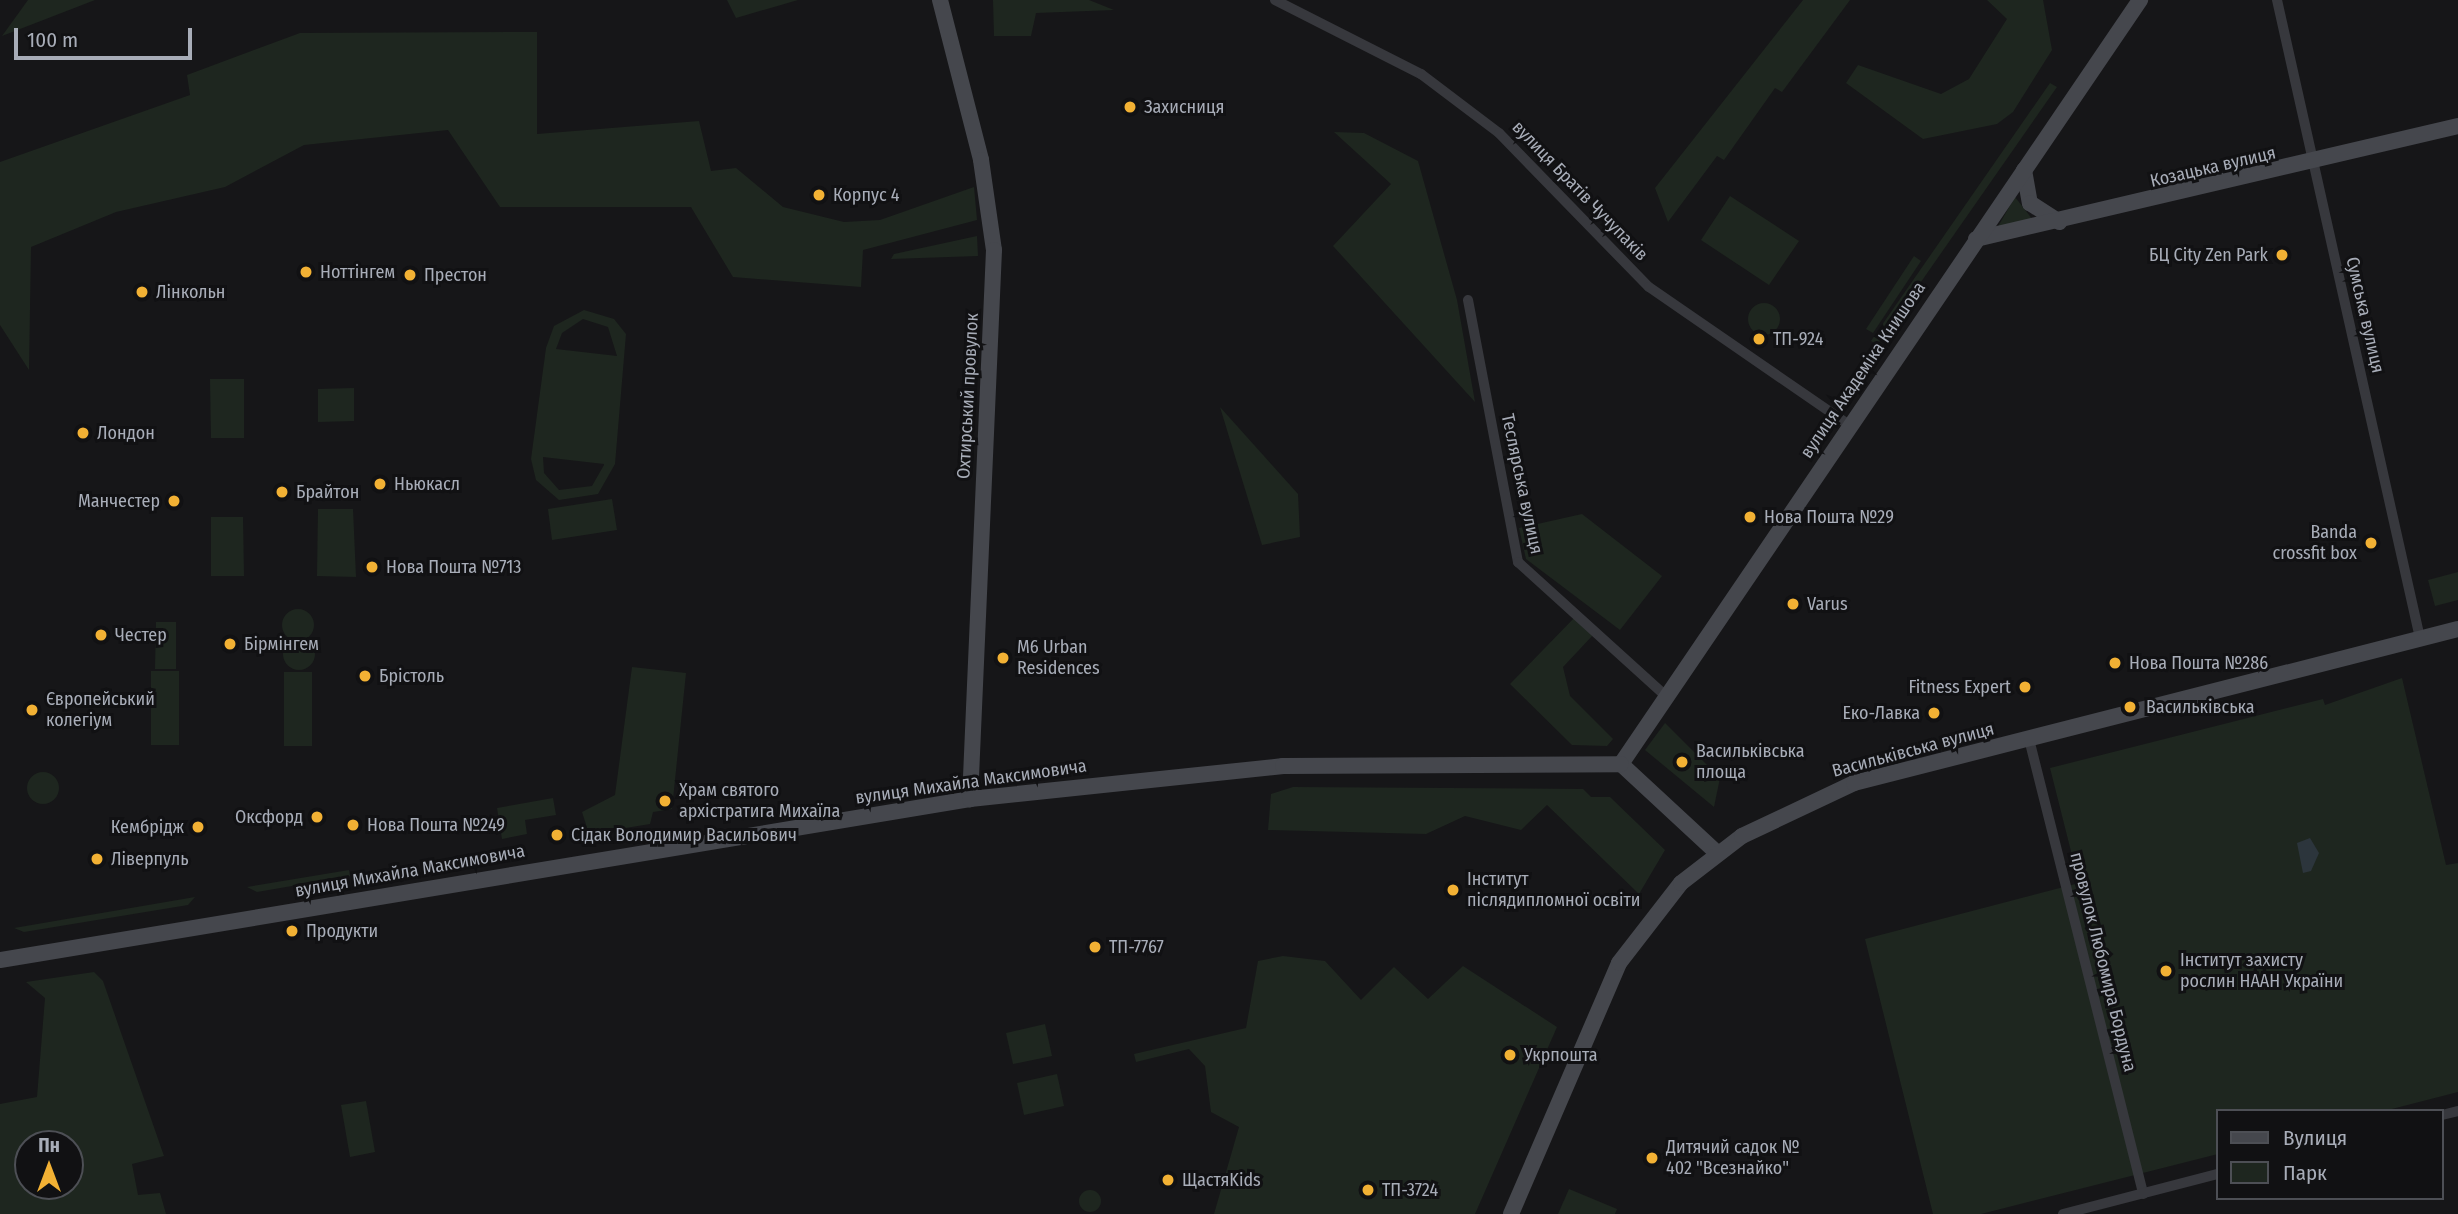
<!DOCTYPE html>
<meta charset="utf-8">
<style>
body{margin:0}
#map{position:relative;width:2458px;height:1214px;overflow:hidden;background:#161618;font-family:"Fira Sans Condensed",sans-serif}
div>[style]{position:absolute}
.green>*{inset:0;background:#1e261f}
.round{border-radius:50%}
.water>*{inset:0;background:#2c353c}
.street>*{height:10px;margin:-5px;padding:0 5px;transform-origin:5px;border-radius:5px;background:#37383d}
.secondary>*{height:16px;margin:-8px;padding:0 8px;transform-origin:8px;border-radius:8px;background:#45474d}
.dots>*{width:19px;height:19px;translate:-50% -50%;box-sizing:border-box;border:4px solid #111113;border-radius:50%}
span{translate:-50% -50%;white-space:nowrap;text-align:center;line-height:1.15;-webkit-text-stroke:6px #111113;paint-order:stroke}
.poi-label{font-size:18px;color:#a8adb8}
.left{translate:0 -50%;text-align:left}
.right{translate:-100% -50%;text-align:right}
.street-label{font-size:18px;color:#a8adb8}
.legend{position:absolute;left:2216px;top:1109px;width:228px;height:91px;box-sizing:border-box;background:#111113;border:2px solid #4d4f55;margin:0;padding:9px 12px;list-style:none;font-size:21px;color:#a8adb8}
.legend li{display:flex;align-items:center;gap:14px;height:35px}
.legend b{width:35px;border:2px solid #4d4f55}
.north{position:absolute;left:14px;top:1130px;width:70px;height:70px;box-sizing:border-box;background:#111113;border:2px solid #4d4f55;border-radius:50%;rotate:0deg;font-size:19px;font-weight:700;line-height:28px;text-align:center;color:#a8adb8}
.north::after{content:'';display:block;margin:auto;width:24px;height:32px;background:#f2b134;clip-path:polygon(50% 0,100% 100%,50% 72%,0 100%)}
.scale{position:absolute;left:14px;top:28px;width:178px;height:32px;box-sizing:border-box;border:4px solid #a8adb8;border-top:0;padding-left:9px;font-size:21px;line-height:24px;white-space:nowrap;color:#a8adb8;-webkit-text-stroke:5px #111113;paint-order:stroke}
</style>
<div id="map">
<div class="green">
<i style="clip-path:polygon(28px 0,95px 0,2px 36px)"></i>
<i style="clip-path:polygon(727px 0,798px 0,736px 18px)"></i>
<i style="clip-path:polygon(993px 0,1089px 0,1114px 10px,1036px 13px,1031px 36px,994px 36px)"></i>
<i style="clip-path:polygon(1803px 0,1850px 0,1782px 92px,1775px 88px,1724px 160px,1717px 156px,1668px 222px,1655px 188px)"></i>
<i style="clip-path:polygon(1987px 0,2043px 0,2052px 50px,2013px 112px,1997px 124px,1923px 139px,1846px 83px,1858px 65px,1941px 94px,1969px 79px,2007px 19px)"></i>
<i style="clip-path:polygon(537px 32px,537px 134px,699px 121px,711px 171px,736px 168px,783px 207px,844px 222px,880px 220px,974px 187px,977px 220px,863px 250px,861px 287px,733px 277px,691px 207px,500px 207px,448px 130px,304px 145px,225px 187px,116px 212px,31px 247px,29px 370px,0 325px,0 162px,190px 95px,187px 75px,300px 33px)"></i>
<i style="clip-path:polygon(2050px 83px,2057px 87px,1877px 345px,1871px 341px,1875px 335px)"></i>
<i style="clip-path:polygon(1334px 132px,1364px 133px,1418px 161px,1457px 300px,1475px 402px,1333px 246px,1391px 184px)"></i>
<i style="clip-path:polygon(1730px 196px,1799px 241px,1769px 285px,1701px 240px)"></i>
<i style="clip-path:polygon(2015px 197px,2033px 220px,1996px 230px)"></i>
<i style="clip-path:polygon(977px 236px,978px 256px,891px 259px,894px 254px)"></i>
<i style="clip-path:polygon(1914px 256px,1921px 261px,1873px 333px,1866px 329px)"></i>
<i class="round" style="left:1748px;top:303px;width:32px;height:32px"></i>
<i style="clip-path:polygon(evenodd,584px 310px,614px 319px,626px 334px,615px 464px,598px 494px,559px 500px,536px 480px,531px 459px,546px 348px,554px 326px,584px 310px,583px 319px,608px 327px,617px 356px,556px 349px,562px 333px,583px 319px,584px 310px,543px 457px,604px 464px,604px 465px,592px 486px,559px 490px,544px 473px,543px 457px)"></i>
<i style="clip-path:polygon(210px 379px,244px 379px,244px 438px,211px 438px)"></i>
<i style="clip-path:polygon(354px 388px,354px 421px,318px 422px,318px 389px)"></i>
<i style="clip-path:polygon(1220px 407px,1298px 494px,1300px 537px,1262px 545px)"></i>
<i style="clip-path:polygon(612px 499px,617px 530px,552px 540px,548px 509px)"></i>
<i style="clip-path:polygon(318px 509px,353px 509px,356px 577px,317px 576px)"></i>
<i style="clip-path:polygon(1582px 514px,1662px 576px,1620px 630px,1526px 559px,1519px 528px)"></i>
<i style="clip-path:polygon(211px 517px,243px 517px,244px 576px,211px 576px)"></i>
<i style="clip-path:polygon(2458px 572px,2458px 600px,2435px 606px,2428px 580px)"></i>
<i class="round" style="left:282px;top:609px;width:32px;height:32px"></i>
<i style="clip-path:polygon(1575px 617px,1594px 634px,1563px 667px,1570px 696px,1613px 739px,1607px 746px,1572px 745px,1510px 684px)"></i>
<i style="clip-path:polygon(156px 622px,176px 622px,176px 669px,155px 669px)"></i>
<i class="round" style="left:283px;top:638px;width:32px;height:32px"></i>
<i style="clip-path:polygon(632px 667px,686px 673px,672px 809px,653px 812px,650px 824px,589px 834px,582px 812px,615px 795px)"></i>
<i style="clip-path:polygon(151px 671px,179px 671px,179px 745px,151px 745px)"></i>
<i style="clip-path:polygon(284px 672px,312px 672px,312px 746px,284px 746px)"></i>
<i style="clip-path:polygon(2402px 678px,2446px 865px,2458px 863px,2458px 1092px,2384px 1111px,2218px 1111px,2218px 1154px,1981px 1214px,1933px 1214px,1865px 939px,2079px 883px,2050px 768px,2323px 699px,2325px 705px)"></i>
<i style="clip-path:polygon(1665px 723px,1720px 778px,1714px 807px,1645px 750px)"></i>
<i class="round" style="left:27px;top:772px;width:32px;height:32px"></i>
<i style="clip-path:polygon(1293px 787px,1583px 789px,1591px 797px,1610px 797px,1665px 850px,1639px 894px,1547px 805px,1521px 830px,1465px 816px,1426px 834px,1268px 830px,1271px 794px)"></i>
<i style="clip-path:polygon(553px 798px,556px 815px,525px 820px,527px 834px,502px 839px,497px 808px)"></i>
<i style="clip-path:polygon(349px 870px,350px 876px,257px 892px,247px 887px)"></i>
<i style="clip-path:polygon(195px 897px,188px 905px,24px 932px,14px 928px)"></i>
<i style="clip-path:polygon(1283px 956px,1325px 961px,1361px 1000px,1394px 967px,1428px 999px,1463px 966px,1557px 1027px,1475px 1214px,1214px 1214px,1239px 1127px,1211px 1112px,1205px 1066px,1189px 1049px,1136px 1062px,1134px 1054px,1246px 1028px,1258px 961px)"></i>
<i style="clip-path:polygon(evenodd,94px 972px,103px 981px,164px 1156px,132px 1164px,138px 1195px,160px 1193px,166px 1214px,0 1214px,0 1104px,37px 1097px,45px 998px,26px 982px,94px 972px,70px 1144px,70px 1186px,28px 1186px,28px 1144px,70px 1144px)"></i>
<i style="clip-path:polygon(1045px 1024px,1052px 1056px,1013px 1064px,1006px 1033px)"></i>
<i style="clip-path:polygon(1057px 1074px,1064px 1106px,1024px 1115px,1017px 1083px)"></i>
<i style="clip-path:polygon(366px 1101px,375px 1152px,350px 1157px,341px 1105px)"></i>
<i style="clip-path:polygon(1569px 1189px,1617px 1209px,1615px 1214px,1558px 1214px)"></i>
<i class="round" style="left:1079px;top:1190px;width:22px;height:22px"></i>
</div>
<div class="water">
<i style="clip-path:polygon(2310px 838px,2319px 853px,2311px 871px,2303px 873px,2297px 843px)"></i>
</div>
<div class="street">
<i style="left:1275px;top:0;width:164px;rotate:26.9deg"></i>
<i style="left:1421px;top:74px;width:98px;rotate:37.1deg"></i>
<i style="left:1499px;top:133px;width:215px;rotate:45.8deg"></i>
<i style="left:1649px;top:287px;width:243px;rotate:34.6deg"></i>
<i style="left:2277px;top:0;width:654px;rotate:77.37deg"></i>
<i style="left:1468px;top:300px;width:267px;rotate:79.2deg"></i>
<i style="left:1518px;top:562px;width:201px;rotate:42.2deg"></i>
<i style="left:2029px;top:739px;width:469px;rotate:75.9deg"></i>
<i style="left:2442px;top:1115px;width:16px;rotate:-14deg"></i>
<i style="left:2063px;top:1214px;width:160px;rotate:-14.5deg"></i>
</div>
<div class="secondary">
<i style="left:940px;top:0;width:165px;rotate:75.6deg"></i>
<i style="left:981px;top:160px;width:91px;rotate:81.8deg"></i>
<i style="left:994px;top:250px;width:550px;rotate:92.5deg"></i>
<i style="left:2024px;top:170px;width:34px;rotate:80deg"></i>
<i style="left:2030px;top:203px;width:35px;rotate:33deg"></i>
<i style="left:1976px;top:239px;width:495px;rotate:-13.2deg"></i>
<i style="left:1621px;top:764px;width:924px;rotate:-55.81deg"></i>
<i style="left:1621px;top:764px;width:129px;rotate:42.8deg"></i>
<i style="left:0;top:960px;width:983px;rotate:-9.42deg"></i>
<i style="left:970px;top:799px;width:315px;rotate:-6deg"></i>
<i style="left:1283px;top:766px;width:338px;rotate:-0.3deg"></i>
<i style="left:1511px;top:1214px;width:273px;rotate:-66.7deg"></i>
<i style="left:1619px;top:963px;width:101px;rotate:-52.2deg"></i>
<i style="left:1681px;top:883px;width:77px;rotate:-37.6deg"></i>
<i style="left:1742px;top:836px;width:124px;rotate:-25.3deg"></i>
<i style="left:1854px;top:783px;width:623px;rotate:-14.3deg"></i>
</div>
<div class="dots">
<i style="left:1130px;top:107px;background:#f2b134"></i>
<i style="left:819px;top:195px;background:#f2b134"></i>
<i style="left:2282px;top:255px;background:#f2b134"></i>
<i style="left:306px;top:272px;background:#f2b134"></i>
<i style="left:410px;top:275px;background:#f2b134"></i>
<i style="left:142px;top:292px;background:#f2b134"></i>
<i style="left:1759px;top:339px;background:#f2b134"></i>
<i style="left:83px;top:433px;background:#f2b134"></i>
<i style="left:380px;top:484px;background:#f2b134"></i>
<i style="left:282px;top:492px;background:#f2b134"></i>
<i style="left:174px;top:501px;background:#f2b134"></i>
<i style="left:1750px;top:517px;background:#f2b134"></i>
<i style="left:2371px;top:543px;background:#f2b134"></i>
<i style="left:372px;top:567px;background:#f2b134"></i>
<i style="left:1793px;top:604px;background:#f2b134"></i>
<i style="left:101px;top:635px;background:#f2b134"></i>
<i style="left:230px;top:644px;background:#f2b134"></i>
<i style="left:1003px;top:658px;background:#f2b134"></i>
<i style="left:2115px;top:663px;background:#f2b134"></i>
<i style="left:365px;top:676px;background:#f2b134"></i>
<i style="left:2025px;top:687px;background:#f2b134"></i>
<i style="left:2130px;top:707px;background:#f2b134"></i>
<i style="left:32px;top:710px;background:#f2b134"></i>
<i style="left:1934px;top:713px;background:#f2b134"></i>
<i style="left:1682px;top:762px;background:#f2b134"></i>
<i style="left:665px;top:801px;background:#f2b134"></i>
<i style="left:317px;top:817px;background:#f2b134"></i>
<i style="left:353px;top:825px;background:#f2b134"></i>
<i style="left:198px;top:827px;background:#f2b134"></i>
<i style="left:557px;top:835px;background:#f2b134"></i>
<i style="left:97px;top:859px;background:#f2b134"></i>
<i style="left:1453px;top:890px;background:#f2b134"></i>
<i style="left:292px;top:931px;background:#f2b134"></i>
<i style="left:1095px;top:947px;background:#f2b134"></i>
<i style="left:2166px;top:971px;background:#f2b134"></i>
<i style="left:1510px;top:1055px;background:#f2b134"></i>
<i style="left:1652px;top:1158px;background:#f2b134"></i>
<i style="left:1168px;top:1180px;background:#f2b134"></i>
<i style="left:1368px;top:1190px;background:#f2b134"></i>
</div>
<div class="poi-label">
<span class="left" style="left:1144px;top:107px">Захисниця</span>
<span class="left" style="left:833px;top:195px">Корпус 4</span>
<span class="right" style="left:2268px;top:255px">БЦ City Zen Park</span>
<span class="left" style="left:320px;top:272px">Ноттінгем</span>
<span class="left" style="left:424px;top:275px">Престон</span>
<span class="left" style="left:156px;top:292px">Лінкольн</span>
<span class="left" style="left:1773px;top:339px">ТП-924</span>
<span class="left" style="left:97px;top:433px">Лондон</span>
<span class="left" style="left:394px;top:484px">Ньюкасл</span>
<span class="left" style="left:296px;top:492px">Брайтон</span>
<span class="right" style="left:160px;top:501px">Манчестер</span>
<span class="left" style="left:1764px;top:517px">Нова Пошта №29</span>
<span class="right" style="left:2357px;top:543px">Banda<br>crossfit box</span>
<span class="left" style="left:386px;top:567px">Нова Пошта №713</span>
<span class="left" style="left:1807px;top:604px">Varus</span>
<span class="left" style="left:115px;top:635px">Честер</span>
<span class="left" style="left:244px;top:644px">Бірмінгем</span>
<span class="left" style="left:1017px;top:658px">M6 Urban<br>Residences</span>
<span class="left" style="left:2129px;top:663px">Нова Пошта №286</span>
<span class="left" style="left:379px;top:676px">Брістоль</span>
<span class="right" style="left:2011px;top:687px">Fitness Expert</span>
<span class="left" style="left:46px;top:710px">Європейський<br>колегіум</span>
<span class="left" style="left:2146px;top:707px">Васильківська</span>
<span class="right" style="left:1920px;top:713px">Еко-Лавка</span>
<span class="left" style="left:1696px;top:762px">Васильківська<br>площа</span>
<span class="left" style="left:679px;top:801px">Храм святого<br>архістратига Михаїла</span>
<span class="right" style="left:303px;top:817px">Оксфорд</span>
<span class="left" style="left:367px;top:825px">Нова Пошта №249</span>
<span class="right" style="left:184px;top:827px">Кембрідж</span>
<span class="left" style="left:571px;top:835px">Сідак Володимир Васильович</span>
<span class="left" style="left:111px;top:859px">Ліверпуль</span>
<span class="left" style="left:1467px;top:890px">Інститут<br>післядипломної освіти</span>
<span class="left" style="left:306px;top:931px">Продукти</span>
<span class="left" style="left:1109px;top:947px">ТП-7767</span>
<span class="left" style="left:2180px;top:971px">Інститут захисту<br>рослин НААН України</span>
<span class="left" style="left:1524px;top:1055px">Укрпошта</span>
<span class="left" style="left:1666px;top:1158px">Дитячий садок №<br>402 "Всезнайко"</span>
<span class="left" style="left:1182px;top:1180px">ЩастяKids</span>
<span class="left" style="left:1382px;top:1190px">ТП-3724</span>
</div>
<div class="street-label">
<span style="left:2213px;top:167px;rotate:-13deg">Козацька вулиця</span>
<span style="left:1580px;top:191px;rotate:46deg">вулиця Братів Чучупаків</span>
<span style="left:2365px;top:315px;rotate:77deg">Сумська вулиця</span>
<span style="left:1863px;top:370px;rotate:-56deg">вулиця Академіка Книшова</span>
<span style="left:968px;top:396px;rotate:-87deg">Охтирський провулок</span>
<span style="left:1522px;top:484px;rotate:78deg">Теслярська вулиця</span>
<span style="left:1913px;top:750px;rotate:-15deg">Васильківська вулиця</span>
<span style="left:971px;top:782px;rotate:-8deg">вулиця Михайла Максимовича</span>
<span style="left:410px;top:871px;rotate:-10deg">вулиця Михайла Максимовича</span>
<span style="left:2103px;top:962px;rotate:76deg">провулок Любомира Бордуна</span>
</div>
<ul class="legend">
<li><b style="height:9px;background:#45474d"></b>Вулиця</li>
<li><b style="height:19px;background:#1e261f"></b>Парк</li>
</ul>
<div class="north">Пн</div>
<div class="scale">100 m</div>
</div>
